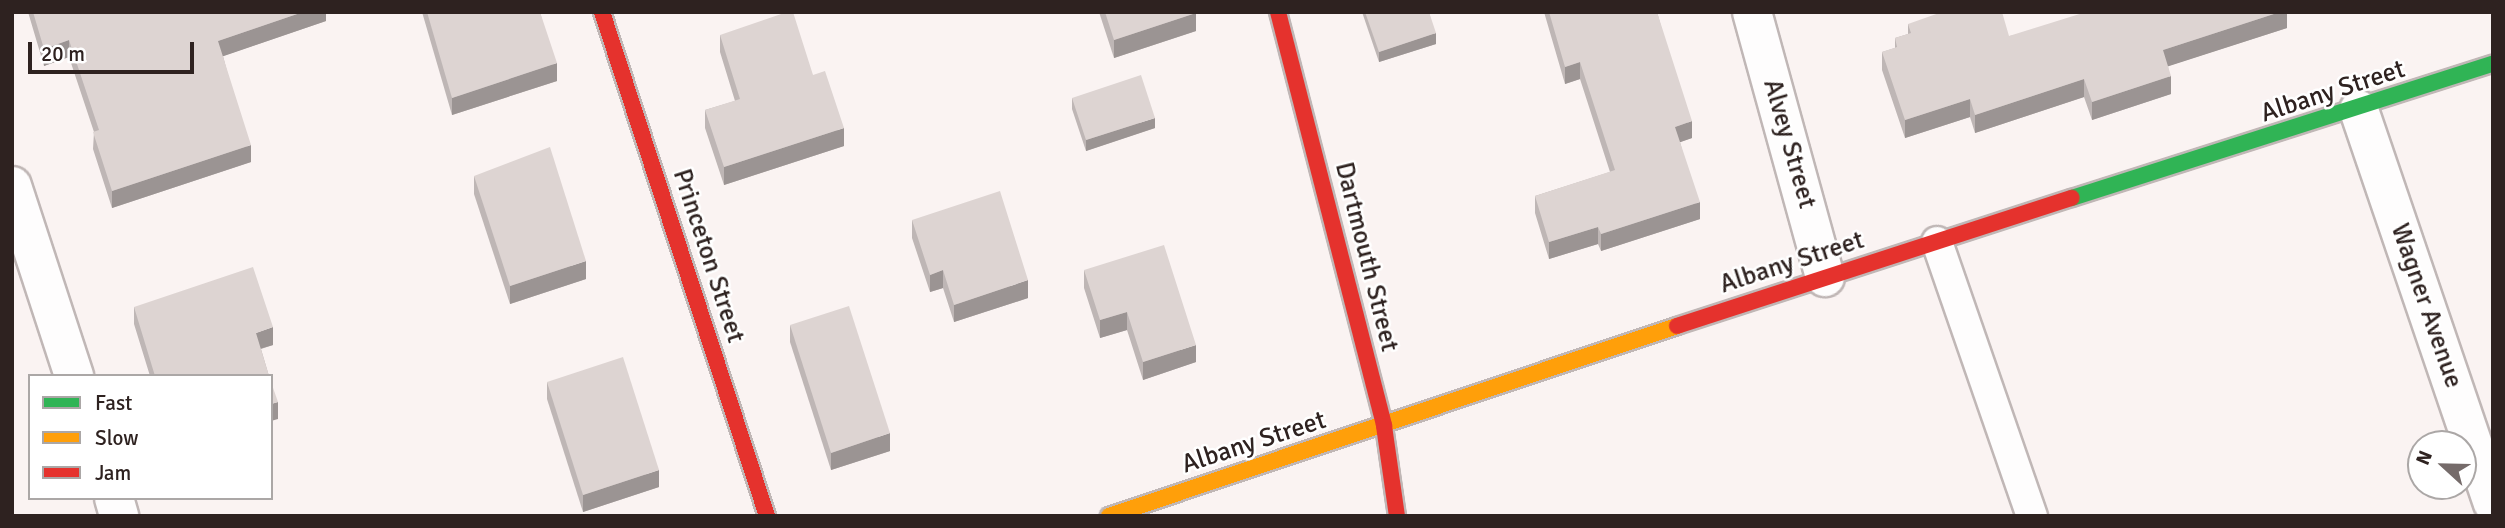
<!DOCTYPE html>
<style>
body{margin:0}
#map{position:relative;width:2505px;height:528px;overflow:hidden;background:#faf3f2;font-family:Signika,sans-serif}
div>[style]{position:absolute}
.roads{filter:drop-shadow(2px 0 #c0b7b6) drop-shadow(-2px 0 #c0b7b6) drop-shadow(0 2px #c0b7b6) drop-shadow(0 -2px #c0b7b6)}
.lane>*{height:30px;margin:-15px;padding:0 15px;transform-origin:15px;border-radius:15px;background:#fefdfd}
.street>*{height:38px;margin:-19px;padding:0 19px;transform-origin:19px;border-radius:19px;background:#fefdfd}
.fast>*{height:16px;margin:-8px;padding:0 8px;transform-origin:8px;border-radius:8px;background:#30b455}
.slow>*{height:16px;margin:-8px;padding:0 8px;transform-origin:8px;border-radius:8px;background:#ff9f0a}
.jam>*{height:16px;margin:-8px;padding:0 8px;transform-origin:8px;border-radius:8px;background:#e5322d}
.wall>*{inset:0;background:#beb6b5}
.shaded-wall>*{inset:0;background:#9b9493}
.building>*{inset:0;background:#ddd4d2}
span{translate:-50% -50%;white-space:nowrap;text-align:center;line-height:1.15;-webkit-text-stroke:5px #fff;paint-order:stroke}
.street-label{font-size:26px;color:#2e2220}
.frame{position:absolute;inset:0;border:14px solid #2e2220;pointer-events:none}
.legend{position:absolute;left:28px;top:374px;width:245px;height:126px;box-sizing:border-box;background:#fff;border:2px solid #aba7a6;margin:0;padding:9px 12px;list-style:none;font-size:21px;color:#2e2220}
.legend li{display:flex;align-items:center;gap:14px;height:35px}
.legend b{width:35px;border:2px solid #aba7a6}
.north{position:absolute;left:2407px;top:430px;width:70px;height:70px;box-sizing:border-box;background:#fff;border:2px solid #aba7a6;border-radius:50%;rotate:292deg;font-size:19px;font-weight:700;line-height:28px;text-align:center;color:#2e2220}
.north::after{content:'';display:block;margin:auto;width:24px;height:32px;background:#756b6a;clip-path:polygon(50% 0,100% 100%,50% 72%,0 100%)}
.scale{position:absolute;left:28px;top:42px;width:166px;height:32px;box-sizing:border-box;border:4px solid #2e2220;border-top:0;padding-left:9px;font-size:21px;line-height:24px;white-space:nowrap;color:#2e2220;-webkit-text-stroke:5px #fff;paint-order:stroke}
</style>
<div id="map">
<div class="roads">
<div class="lane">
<i style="left:1937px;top:242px;width:290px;rotate:70.9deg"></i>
</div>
<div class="street">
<i style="left:1752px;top:12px;width:275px;rotate:74.6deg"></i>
<i style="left:2359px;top:110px;width:415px;rotate:71.2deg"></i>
<i style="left:12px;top:186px;width:200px;rotate:71.9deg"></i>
<i style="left:114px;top:498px;width:19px;rotate:74deg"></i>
</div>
<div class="fast">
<i style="left:2072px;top:198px;width:442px;rotate:-17.7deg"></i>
</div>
<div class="slow">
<i style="left:1109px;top:516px;width:599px;rotate:-18.5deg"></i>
</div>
<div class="jam">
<i style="left:602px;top:12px;width:530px;rotate:71.87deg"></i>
<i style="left:1278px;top:12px;width:427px;rotate:75.6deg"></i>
<i style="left:1384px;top:426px;width:91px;rotate:81.8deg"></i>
<i style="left:1677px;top:326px;width:415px;rotate:-18deg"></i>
</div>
</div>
<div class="wall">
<i style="clip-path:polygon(28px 12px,326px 12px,326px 21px,223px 56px,251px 162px,112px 208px,93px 149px,94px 132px,69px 57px,44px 66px)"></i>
<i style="clip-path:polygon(422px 12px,540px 12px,557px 81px,452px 115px)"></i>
<i style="clip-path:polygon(1099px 12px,1196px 12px,1196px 31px,1114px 58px)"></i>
<i style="clip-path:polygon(1362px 12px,1429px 12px,1436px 44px,1379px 62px)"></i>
<i style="clip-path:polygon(1544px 12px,1657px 12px,1692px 138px,1680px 142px,1700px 219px,1601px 251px,1598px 244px,1549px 259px,1535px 213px,1535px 196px,1610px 172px,1580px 79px,1565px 84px)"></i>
<i style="clip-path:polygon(2287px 12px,2287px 28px,2168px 66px,2171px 94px,2092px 120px,2084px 97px,1975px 133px,1970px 117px,1905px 138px,1882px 70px,1882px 52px,1895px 48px,1895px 38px,1908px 34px,1908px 24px,2009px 36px)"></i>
<i style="clip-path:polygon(720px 35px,813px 75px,844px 146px,724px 185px,705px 128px,705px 110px,735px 101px,720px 52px)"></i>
<i style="clip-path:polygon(1072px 98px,1155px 128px,1086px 151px,1072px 109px)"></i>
<i style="clip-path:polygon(474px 176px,586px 279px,510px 304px,474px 194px)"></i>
<i style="clip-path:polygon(912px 220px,1028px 298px,954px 322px,943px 288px,930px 292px,912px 238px)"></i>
<i style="clip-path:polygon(1084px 270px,1196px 362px,1143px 380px,1127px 330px,1100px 338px,1084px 288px)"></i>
<i style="clip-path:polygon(134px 307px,273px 345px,261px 349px,269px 376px,150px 376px,134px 324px)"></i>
<i style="clip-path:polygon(790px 325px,890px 451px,831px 470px,790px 342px)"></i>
<i style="clip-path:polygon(547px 382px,659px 487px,583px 512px,547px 399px)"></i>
</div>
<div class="shaded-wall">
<i style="clip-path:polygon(303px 12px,326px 12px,326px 21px,218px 58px,218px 41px)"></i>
<i style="clip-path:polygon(2280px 12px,2287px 12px,2287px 28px,2163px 68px,2163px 50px)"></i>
<i style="clip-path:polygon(1196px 13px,1196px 31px,1114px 58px,1114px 40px)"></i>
<i style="clip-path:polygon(1436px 33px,1436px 44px,1379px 62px,1379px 52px)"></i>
<i style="clip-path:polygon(69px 40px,69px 57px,44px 66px,44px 49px)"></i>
<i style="clip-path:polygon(1580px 62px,1580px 79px,1565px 84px,1565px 67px)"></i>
<i style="clip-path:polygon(557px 63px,557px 81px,452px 115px,452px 98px)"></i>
<i style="clip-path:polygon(2171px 76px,2171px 94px,2092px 120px,2092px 102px)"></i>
<i style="clip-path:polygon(2084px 79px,2084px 97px,1975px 133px,1975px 115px)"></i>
<i style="clip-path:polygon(1970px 99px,1970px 117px,1905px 138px,1905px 120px)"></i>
<i style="clip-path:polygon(1155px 118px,1155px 128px,1086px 151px,1086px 140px)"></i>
<i style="clip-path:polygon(1692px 121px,1692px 138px,1675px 144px,1675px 127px)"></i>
<i style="clip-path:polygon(844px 128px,844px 146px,724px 185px,724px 167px)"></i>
<i style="clip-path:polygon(251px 145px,251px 162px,112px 208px,112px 191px)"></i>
<i style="clip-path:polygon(1700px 202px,1700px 219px,1601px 251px,1601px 234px)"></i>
<i style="clip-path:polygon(1598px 227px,1598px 244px,1549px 259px,1549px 242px)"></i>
<i style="clip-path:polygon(586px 261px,586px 279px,510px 304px,510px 286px)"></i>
<i style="clip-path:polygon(943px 270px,943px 288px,930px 292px,930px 275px)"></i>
<i style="clip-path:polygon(1028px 280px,1028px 298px,954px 322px,954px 305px)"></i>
<i style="clip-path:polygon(1127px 312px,1127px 330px,1100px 338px,1100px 320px)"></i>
<i style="clip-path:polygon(273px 327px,273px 345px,256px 350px,256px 333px)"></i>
<i style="clip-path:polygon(1196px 345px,1196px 362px,1143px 380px,1143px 362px)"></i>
<i style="clip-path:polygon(278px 402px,278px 419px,271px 421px,271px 404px)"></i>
<i style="clip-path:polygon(890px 433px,890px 451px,831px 470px,831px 453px)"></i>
<i style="clip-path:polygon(659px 470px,659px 487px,583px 512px,583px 495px)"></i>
</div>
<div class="building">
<i style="clip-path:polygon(33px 12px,303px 12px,218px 41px,251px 145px,112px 191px,93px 132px,99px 130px,69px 40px,44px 49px)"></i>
<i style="clip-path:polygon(427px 12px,540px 12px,557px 63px,452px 98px)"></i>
<i style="clip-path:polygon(787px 12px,793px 12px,813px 75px,825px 71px,844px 128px,724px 167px,705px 110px,740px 99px,720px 35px)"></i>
<i style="clip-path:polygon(1105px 12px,1196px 12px,1196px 13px,1114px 40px)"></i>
<i style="clip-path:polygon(1365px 12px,1429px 12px,1436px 33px,1379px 52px)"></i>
<i style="clip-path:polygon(1549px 12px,1657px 12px,1692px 121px,1675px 127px,1700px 202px,1601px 234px,1598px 227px,1549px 242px,1535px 196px,1615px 170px,1580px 62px,1565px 67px)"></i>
<i style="clip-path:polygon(1942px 12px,2002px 12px,2009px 36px,2086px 12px,2280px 12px,2163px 50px,2171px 76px,2092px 102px,2084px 79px,1975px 115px,1970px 99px,1905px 120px,1882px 52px,1897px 47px,1895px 38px,1911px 33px,1908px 24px)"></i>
<i style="clip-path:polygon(1141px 75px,1155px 118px,1086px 140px,1072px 98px)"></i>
<i style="clip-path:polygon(550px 147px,586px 261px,510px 286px,474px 176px)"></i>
<i style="clip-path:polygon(1000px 191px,1028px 280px,954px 305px,943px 270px,930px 275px,912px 220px)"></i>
<i style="clip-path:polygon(1164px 245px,1196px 345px,1143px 362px,1127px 312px,1100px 320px,1084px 270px)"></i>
<i style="clip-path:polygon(253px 267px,273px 327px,256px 333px,269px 376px,155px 376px,134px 307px)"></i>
<i style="clip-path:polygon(849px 306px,890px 433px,831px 453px,790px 325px)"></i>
<i style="clip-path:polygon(623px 357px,659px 470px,583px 495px,547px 382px)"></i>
<i style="clip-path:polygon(271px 382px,278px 402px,271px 404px)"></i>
</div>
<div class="street-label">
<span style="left:2333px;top:92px;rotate:-18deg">Albany Street</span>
<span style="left:1789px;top:144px;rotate:74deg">Alvey Street</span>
<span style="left:708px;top:256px;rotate:72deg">Princeton Street</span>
<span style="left:1366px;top:257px;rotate:76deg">Dartmouth Street</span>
<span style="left:1792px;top:263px;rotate:-18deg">Albany Street</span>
<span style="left:2426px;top:306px;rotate:71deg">Wagner Avenue</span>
<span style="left:1254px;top:443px;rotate:-18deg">Albany Street</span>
</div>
<div class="frame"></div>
<ul class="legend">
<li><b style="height:9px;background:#30b455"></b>Fast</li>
<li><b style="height:9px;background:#ff9f0a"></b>Slow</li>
<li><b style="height:9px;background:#e5322d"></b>Jam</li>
</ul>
<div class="north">N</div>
<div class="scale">20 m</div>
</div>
